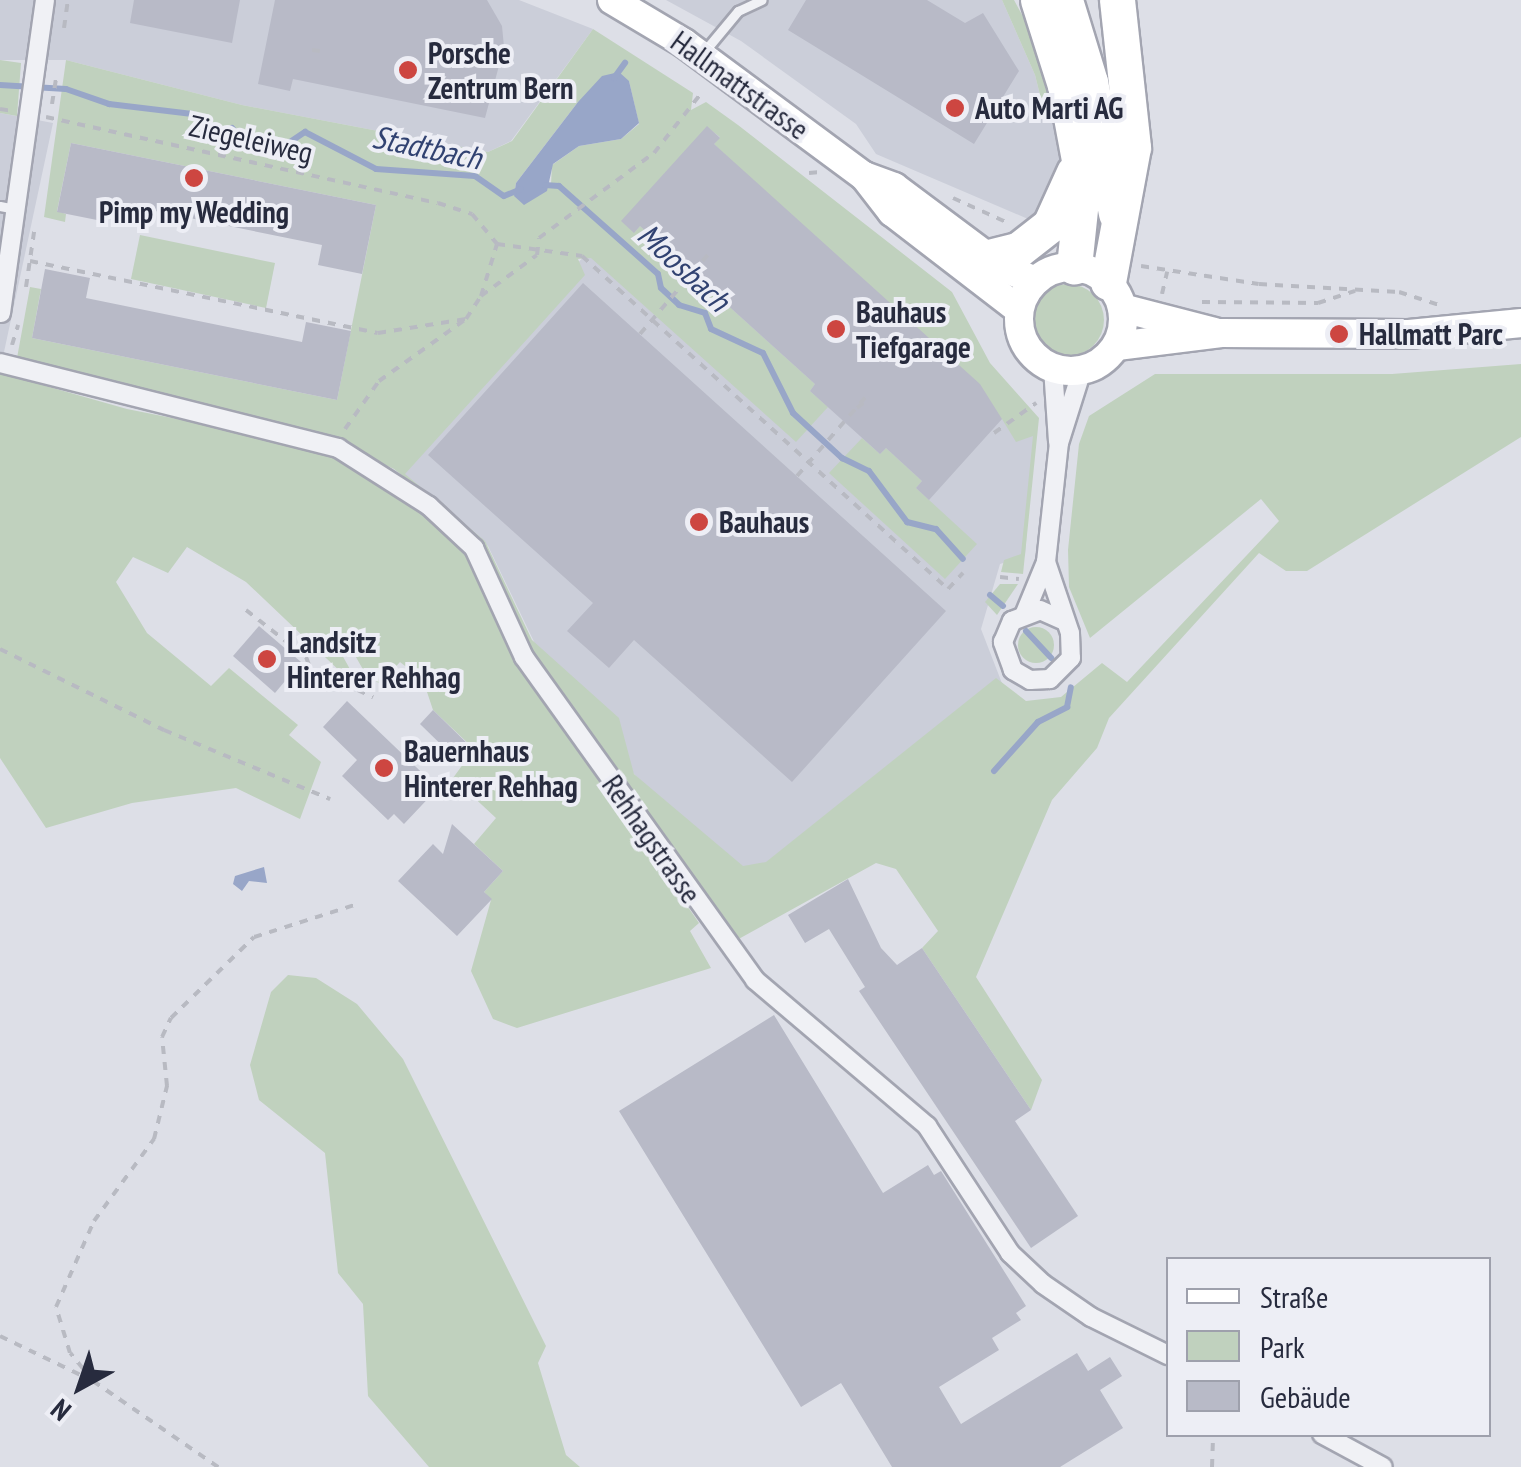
<!DOCTYPE html>
<meta charset="utf-8">
<style>
body{margin:0}
#map{position:relative;width:1521px;height:1467px;overflow:hidden;background:#dddfe7;font-family:"PT Sans Narrow",sans-serif}
div>[style]{position:absolute}
.built>*{inset:0;background:#cbced9}
.green>*{inset:0;background:#c0d1be}
.round{border-radius:50%}
.water>*{inset:0;background:#98a6c8}
.stream>*{height:6px;margin:-3px;padding:0 3px;transform-origin:3px;border-radius:3px;background:#98a6c8}
.building>*{inset:0;background:#b8bac7}
.path>*{height:4px;margin-top:-2px;transform-origin:0;background:repeating-linear-gradient(90deg,#b8bac2 0 8px,transparent 0 16px)}
.roads{filter:drop-shadow(2px 0 #a3a5b1) drop-shadow(-2px 0 #a3a5b1) drop-shadow(0 2px #a3a5b1) drop-shadow(0 -2px #a3a5b1)}
.lane>*{height:9px;margin:-4.5px;padding:0 4.5px;transform-origin:4.5px;border-radius:4.5px;background:#f0f1f5}
.street>*{height:18px;margin:-9px;padding:0 9px;transform-origin:9px;border-radius:9px;background:#f0f1f5}
.secondary>*{height:28px;margin:-14px;padding:0 14px;transform-origin:14px;border-radius:14px;background:#fff}
.secondary>.ring{margin:-14px;padding:0;box-sizing:content-box;background:none;border:28px solid #fff;border-radius:50%}
.highway>*{height:35px;margin:-17.5px;padding:0 17.5px;transform-origin:17.5px;border-radius:17.5px;background:#fff}
.dots>*{width:28px;height:28px;translate:-50% -50%;box-sizing:border-box;border:5px solid #edeef5;border-radius:50%}
span{translate:-50% -50%;white-space:nowrap;text-align:center;line-height:1.15;-webkit-text-stroke:8px #edeef5;paint-order:stroke}
.poi-label{font-size:30px;color:#272b3e;font-weight:700}
.left{translate:0 -50%;text-align:left}
.street-label{font-size:30px;color:#272b3e}
.water-label{font-size:32px;color:#314271;font-style:italic}
.legend{position:absolute;left:1166px;top:1257px;width:325px;height:180px;box-sizing:border-box;background:#edeef5;border:2px solid #9ea0ac;margin:0;padding:12px 18px;list-style:none;font-size:30px;color:#272b3e}
.legend li{display:flex;align-items:center;gap:20px;height:50px}
.legend b{width:50px;border:2px solid #9ea0ac}
.north{position:absolute;left:30px;top:1337px;width:100px;height:100px;-webkit-text-stroke:8px #edeef5;paint-order:stroke;rotate:220deg;font-size:28px;font-weight:700;line-height:40px;text-align:center;color:#272b3e}
.north::after{content:'';display:block;margin:auto;width:35px;height:45px;background:#272b3e;clip-path:polygon(50% 0,100% 100%,50% 72%,0 100%)}
</style>
<div id="map">
<div class="built">
<i style="clip-path:polygon(0 0,519px 0,593px 29px,511px 141px,488px 152px,242px 105px,66px 60px,0 60px)"></i>
<i style="clip-path:polygon(666px 0,1002px 0,1035px 75px,1047px 123px,1056px 121px,1061px 173px,1035px 222px,876px 154px,856px 124px,741px 41px)"></i>
<i style="clip-path:polygon(0 113px,53px 123px,4px 352px,0 352px)"></i>
<i style="clip-path:polygon(707px 119px,1035px 417px,1025px 556px,1000px 564px,981px 629px,1010px 704px,745px 903px,551px 677px,488px 546px,394px 468px)"></i>
</div>
<div class="green">
<i style="clip-path:polygon(1002px 0,1014px 0,1027px 24px,1056px 121px,1047px 123px,1035px 75px)"></i>
<i style="clip-path:polygon(evenodd,593px 29px,693px 93px,691px 110px,706px 102px,738px 125px,952px 292px,990px 363px,1039px 418px,1023px 574px,1001px 572px,1004px 560px,1021px 554px,1033px 436px,1016px 442px,1002px 419px,714px 144px,720px 137px,707px 127px,634px 233px,640px 226px,815px 384px,810px 391px,828px 407px,796px 442px,591px 258px,578px 259px,585px 275px,405px 474px,485px 541px,532px 640px,619px 718px,634px 774px,743px 866px,766px 862px,996px 678px,1026px 701px,1061px 697px,1102px 663px,1127px 682px,1279px 521px,1261px 499px,1090px 638px,1069px 587px,1068px 550px,1079px 444px,1089px 416px,1155px 374px,1392px 374px,1521px 364px,1521px 437px,1307px 571px,1286px 571px,1259px 553px,1109px 718px,1097px 748px,1052px 800px,976px 977px,1042px 1080px,1031px 1110px,922px 948px,938px 931px,896px 869px,876px 863px,735px 941px,530px 650px,487px 555px,455px 518px,394px 469px,326px 437px,160px 401px,17px 358px,30px 287px,41px 289px,32px 338px,337px 400px,376px 205px,71px 143px,57px 211px,66px 214px,65px 222px,44px 217px,66px 60px,242px 105px,488px 152px,512px 141px,593px 29px,629px 81px,639px 124px,621px 139px,579px 146px,552px 165px,551px 184px,514px 196px,516px 183px,578px 102px,629px 81px)"></i>
<i style="clip-path:polygon(0 60px,21px 63px,17px 116px,0 113px)"></i>
<i style="clip-path:polygon(140px 235px,275px 263px,266px 308px,131px 279px)"></i>
<i class="round" style="left:1032px;top:284px;width:72px;height:72px"></i>
<i style="clip-path:polygon(0 373px,127px 409px,332px 450px,422px 511px,468px 555px,515px 657px,699px 923px,690px 931px,711px 968px,517px 1028px,493px 1019px,471px 971px,491px 900px,484px 892px,503px 871px,474px 844px,496px 818px,453px 778px,474px 749px,433px 710px,423px 680px,400px 662px,380px 684px,365px 673px,344px 636px,336px 644px,351px 671px,346px 677px,246px 582px,187px 547px,168px 573px,133px 557px,116px 582px,147px 633px,211px 686px,229px 668px,298px 725px,289px 735px,321px 762px,300px 819px,236px 788px,132px 803px,46px 828px,0 758px)"></i>
<i style="clip-path:polygon(862px 438px,880px 454px,886px 448px,922px 481px,916px 488px,977px 544px,945px 579px,829px 473px)"></i>
<i style="clip-path:polygon(1000px 584px,1018px 584px,997px 615px,985px 602px)"></i>
<i class="round" style="left:1018px;top:627px;width:36px;height:36px"></i>
<i style="clip-path:polygon(288px 975px,316px 978px,357px 1004px,403px 1059px,546px 1346px,538px 1363px,566px 1455px,580px 1467px,429px 1467px,368px 1396px,363px 1304px,338px 1273px,325px 1153px,259px 1100px,250px 1065px,271px 992px)"></i>
</div>
<div class="water">
<i style="clip-path:polygon(619px 72px,629px 81px,639px 123px,621px 139px,579px 146px,553px 164px,547px 191px,524px 205px,514px 196px,516px 183px,578px 102px,602px 76px)"></i>
<i style="clip-path:polygon(264px 867px,267px 883px,249px 881px,242px 891px,233px 884px,235px 876px)"></i>
</div>
<div class="stream">
<i style="left:614px;top:78px;width:19px;rotate:-54deg"></i>
<i style="left:0;top:85px;width:66px;rotate:3.5deg"></i>
<i style="left:66px;top:89px;width:46px;rotate:19.2deg"></i>
<i style="left:109px;top:104px;width:84px;rotate:6.9deg"></i>
<i style="left:192px;top:114px;width:33px;rotate:41deg"></i>
<i style="left:217px;top:136px;width:17px;rotate:-28deg"></i>
<i style="left:232px;top:128px;width:14px;rotate:45deg"></i>
<i style="left:242px;top:138px;width:45px;rotate:7.6deg"></i>
<i style="left:287px;top:144px;width:22px;rotate:-34deg"></i>
<i style="left:305px;top:132px;width:80px;rotate:27.5deg"></i>
<i style="left:376px;top:169px;width:99px;rotate:4deg"></i>
<i style="left:475px;top:176px;width:35px;rotate:35deg"></i>
<i style="left:504px;top:196px;width:18px;rotate:-22deg"></i>
<i style="left:545px;top:185px;width:14px;rotate:4deg"></i>
<i style="left:559px;top:186px;width:132px;rotate:41.6deg"></i>
<i style="left:658px;top:274px;width:14px;rotate:78deg"></i>
<i style="left:661px;top:288px;width:25px;rotate:43deg"></i>
<i style="left:679px;top:305px;width:27px;rotate:17deg"></i>
<i style="left:705px;top:313px;width:17px;rotate:69deg"></i>
<i style="left:711px;top:329px;width:57px;rotate:24.8deg"></i>
<i style="left:763px;top:353px;width:67px;rotate:63.4deg"></i>
<i style="left:793px;top:413px;width:67px;rotate:42.6deg"></i>
<i style="left:842px;top:458px;width:30px;rotate:26deg"></i>
<i style="left:869px;top:471px;width:64px;rotate:53.3deg"></i>
<i style="left:907px;top:522px;width:30px;rotate:14deg"></i>
<i style="left:936px;top:529px;width:40px;rotate:48deg"></i>
<i style="left:990px;top:595px;width:17px;rotate:40deg"></i>
<i style="left:1026px;top:631px;width:37px;rotate:47deg"></i>
<i style="left:994px;top:771px;width:66px;rotate:-48.1deg"></i>
<i style="left:1038px;top:722px;width:33px;rotate:-27deg"></i>
<i style="left:1067px;top:707px;width:20px;rotate:-79deg"></i>
</div>
<div class="building">
<i style="clip-path:polygon(134px 0,240px 0,232px 43px,130px 23px)"></i>
<i style="clip-path:polygon(275px 0,487px 0,502px 26px,504px 47px,485px 118px,293px 79px,290px 91px,258px 84px)"></i>
<i style="clip-path:polygon(806px 0,927px 0,965px 23px,983px 13px,1019px 71px,974px 144px,788px 30px)"></i>
<i style="clip-path:polygon(707px 126px,720px 138px,714px 144px,980px 384px,1002px 419px,929px 500px,916px 488px,922px 481px,886px 448px,880px 454px,810px 391px,815px 384px,640px 226px,634px 233px,621px 221px)"></i>
<i style="clip-path:polygon(71px 143px,376px 205px,362px 274px,318px 265px,322px 245px,106px 201px,102px 221px,57px 212px)"></i>
<i style="clip-path:polygon(45px 269px,90px 278px,86px 298px,302px 342px,306px 322px,351px 331px,337px 400px,32px 338px)"></i>
<i style="clip-path:polygon(583px 283px,946px 611px,792px 782px,634px 640px,609px 668px,567px 631px,593px 603px,428px 455px)"></i>
<i style="clip-path:polygon(259px 626px,301px 662px,275px 693px,233px 656px)"></i>
<i style="clip-path:polygon(347px 701px,438px 788px,404px 824px,394px 814px,388px 820px,342px 776px,357px 760px,323px 727px)"></i>
<i style="clip-path:polygon(433px 710px,474px 750px,461px 764px,420px 724px)"></i>
<i style="clip-path:polygon(452px 824px,503px 871px,484px 892px,492px 899px,457px 936px,398px 881px,433px 844px,443px 854px)"></i>
<i style="clip-path:polygon(848px 879px,881px 948px,897px 965px,922px 948px,1031px 1110px,1015px 1121px,1078px 1216px,1031px 1248px,859px 991px,865px 987px,829px 929px,805px 943px,788px 915px)"></i>
<i style="clip-path:polygon(774px 1015px,883px 1193px,928px 1165px,934px 1175px,941px 1171px,1026px 1306px,1016px 1313px,1021px 1320px,992px 1338px,999px 1350px,939px 1387px,961px 1424px,1077px 1353px,1088px 1371px,1110px 1357px,1122px 1376px,1100px 1390px,1123px 1428px,1060px 1467px,892px 1467px,841px 1383px,801px 1407px,619px 1111px)"></i>
</div>
<div class="path">
<i style="left:64px;top:28px;width:28px;rotate:-82deg"></i>
<i style="left:312px;top:50px;width:8px;rotate:7deg"></i>
<i style="left:52px;top:104px;width:31px;rotate:-81deg"></i>
<i style="left:0;top:109px;width:12px;rotate:9deg"></i>
<i style="left:46px;top:117px;width:401px;rotate:12.4deg"></i>
<i style="left:438px;top:203px;width:36px;rotate:18deg"></i>
<i style="left:472px;top:214px;width:39px;rotate:50deg"></i>
<i style="left:497px;top:244px;width:86px;rotate:8deg"></i>
<i style="left:582px;top:256px;width:495px;rotate:42.3deg"></i>
<i style="left:948px;top:589px;width:22px;rotate:-47deg"></i>
<i style="left:809px;top:173px;width:11px;rotate:-5deg"></i>
<i style="left:953px;top:198px;width:60px;rotate:24.4deg"></i>
<i style="left:30px;top:261px;width:355px;rotate:11.7deg"></i>
<i style="left:378px;top:333px;width:89px;rotate:-9deg"></i>
<i style="left:1141px;top:266px;width:119px;rotate:8.7deg"></i>
<i style="left:1259px;top:284px;width:140px;rotate:3.3deg"></i>
<i style="left:1399px;top:292px;width:45px;rotate:18deg"></i>
<i style="left:26px;top:287px;width:56px;rotate:-81.7deg"></i>
<i style="left:1162px;top:294px;width:23px;rotate:-77deg"></i>
<i style="left:481px;top:296px;width:54px;rotate:-72.9deg"></i>
<i style="left:1202px;top:302px;width:116px;rotate:0.5deg"></i>
<i style="left:1318px;top:303px;width:39px;rotate:-18deg"></i>
<i style="left:640px;top:334px;width:111px;rotate:-49.4deg"></i>
<i style="left:12px;top:345px;width:21px;rotate:-73deg"></i>
<i style="left:857px;top:408px;width:16px;rotate:-38deg"></i>
<i style="left:345px;top:429px;width:59px;rotate:-54.7deg"></i>
<i style="left:379px;top:381px;width:107px;rotate:-35.5deg"></i>
<i style="left:466px;top:319px;width:27px;rotate:-57deg"></i>
<i style="left:481px;top:296px;width:69px;rotate:-36.2deg"></i>
<i style="left:537px;top:255px;width:17px;rotate:-83deg"></i>
<i style="left:539px;top:238px;width:143px;rotate:-36.5deg"></i>
<i style="left:654px;top:153px;width:79px;rotate:-51.7deg"></i>
<i style="left:994px;top:433px;width:52px;rotate:-35.5deg"></i>
<i style="left:797px;top:476px;width:111px;rotate:-49deg"></i>
<i style="left:1000px;top:577px;width:19px;rotate:6deg"></i>
<i style="left:246px;top:610px;width:76px;rotate:38.1deg"></i>
<i style="left:306px;top:657px;width:14px;rotate:69deg"></i>
<i style="left:0;top:649px;width:183px;rotate:26.3deg"></i>
<i style="left:164px;top:730px;width:180px;rotate:22.6deg"></i>
<i style="left:288px;top:678px;width:8px;rotate:23deg"></i>
<i style="left:295px;top:681px;width:22px;rotate:-30deg"></i>
<i style="left:314px;top:670px;width:65px;rotate:24.6deg"></i>
<i style="left:345px;top:689px;width:20px;rotate:-49deg"></i>
<i style="left:0;top:1336px;width:103px;rotate:25.8deg"></i>
<i style="left:93px;top:1381px;width:152px;rotate:34.5deg"></i>
<i style="left:93px;top:1381px;width:36px;rotate:-129deg"></i>
<i style="left:70px;top:1353px;width:48px;rotate:-106.9deg"></i>
<i style="left:56px;top:1307px;width:94px;rotate:-66.2deg"></i>
<i style="left:94px;top:1221px;width:102px;rotate:-53.8deg"></i>
<i style="left:154px;top:1139px;width:55px;rotate:-76.2deg"></i>
<i style="left:167px;top:1086px;width:49px;rotate:-95.8deg"></i>
<i style="left:162px;top:1037px;width:21px;rotate:-65deg"></i>
<i style="left:171px;top:1018px;width:116px;rotate:-44.3deg"></i>
<i style="left:254px;top:937px;width:105px;rotate:-17.7deg"></i>
<i style="left:1212px;top:1467px;width:33px;rotate:-88deg"></i>
</div>
<div class="roads">
<div class="lane">
<i style="left:703px;top:53px;width:55px;rotate:-50.2deg"></i>
<i style="left:738px;top:11px;width:26px;rotate:-25deg"></i>
<i style="left:0;top:206px;width:16px;rotate:11deg"></i>
</div>
<div class="street">
<i style="left:1px;top:313px;width:316px;rotate:-82deg"></i>
<i style="left:0;top:363px;width:349px;rotate:14.1deg"></i>
<i style="left:338px;top:448px;width:108px;rotate:32.5deg"></i>
<i style="left:429px;top:506px;width:62px;rotate:43deg"></i>
<i style="left:474px;top:548px;width:120px;rotate:65.4deg"></i>
<i style="left:524px;top:657px;width:397px;rotate:54.4deg"></i>
<i style="left:755px;top:980px;width:226px;rotate:40.3deg"></i>
<i style="left:927px;top:1126px;width:152px;rotate:56.8deg"></i>
<i style="left:1010px;top:1253px;width:45px;rotate:43.2deg"></i>
<i style="left:1043px;top:1284px;width:58px;rotate:34.5deg"></i>
<i style="left:1091px;top:1317px;width:86px;rotate:26.3deg"></i>
<i style="left:1053px;top:368px;width:74px;rotate:86.1deg"></i>
<i style="left:1046px;top:562px;width:75px;rotate:71.3deg"></i>
<i style="left:1070px;top:633px;width:25px;rotate:88deg"></i>
<i style="left:1071px;top:658px;width:30px;rotate:135deg"></i>
<i style="left:1050px;top:679px;width:20px;rotate:177deg"></i>
<i style="left:1030px;top:680px;width:20px;rotate:-150deg"></i>
<i style="left:1013px;top:670px;width:30px;rotate:-110deg"></i>
<i style="left:1003px;top:642px;width:23px;rotate:-67deg"></i>
<i style="left:1012px;top:621px;width:30px;rotate:-21deg"></i>
<i style="left:1040px;top:610px;width:24px;rotate:24deg"></i>
<i style="left:1025px;top:613px;width:55px;rotate:-67.6deg"></i>
<i style="left:1046px;top:562px;width:120px;rotate:-83.8deg"></i>
<i style="left:1059px;top:443px;width:77px;rotate:-72.5deg"></i>
<i style="left:1322px;top:1434px;width:69px;rotate:28.4deg"></i>
</div>
<div class="secondary">
<i style="left:612px;top:0;width:84px;rotate:30.8deg"></i>
<i style="left:684px;top:43px;width:224px;rotate:36.5deg"></i>
<i style="left:864px;top:176px;width:32px;rotate:20deg"></i>
<i style="left:894px;top:187px;width:132px;rotate:36.7deg"></i>
<i style="left:1000px;top:266px;width:38px;rotate:23deg"></i>
<i style="left:864px;top:176px;width:46px;rotate:52.1deg"></i>
<i style="left:892px;top:212px;width:159px;rotate:37.6deg"></i>
<i class="ring" style="left:1019px;top:267px;width:76px;height:76px"></i>
<i style="left:1122px;top:308px;width:96px;rotate:14.5deg"></i>
<i style="left:1117px;top:346px;width:105px;rotate:-7.1deg"></i>
<i style="left:1221px;top:333px;width:188px;rotate:0.3deg"></i>
<i style="left:1409px;top:334px;width:113px;rotate:-5.6deg"></i>
</div>
<div class="highway">
<i style="left:1038px;top:0;width:89px;rotate:72.4deg"></i>
<i style="left:1065px;top:85px;width:98px;rotate:79.4deg"></i>
<i style="left:1083px;top:181px;width:86px;rotate:96deg"></i>
<i style="left:1065px;top:0;width:86px;rotate:73deg"></i>
<i style="left:1090px;top:82px;width:134px;rotate:78.8deg"></i>
<i style="left:989px;top:257px;width:30px;rotate:-14deg"></i>
<i style="left:1018px;top:250px;width:41px;rotate:-38deg"></i>
<i style="left:1050px;top:225px;width:58px;rotate:-65.6deg"></i>
<i style="left:1108px;top:282px;width:137px;rotate:-79.5deg"></i>
<i style="left:1133px;top:147px;width:148px;rotate:-96.2deg"></i>
</div>
</div>
<div class="dots">
<i style="left:408px;top:70px;background:#cd4641"></i>
<i style="left:955px;top:108px;background:#cd4641"></i>
<i style="left:194px;top:178px;background:#cd4641"></i>
<i style="left:836px;top:329px;background:#cd4641"></i>
<i style="left:1339px;top:334px;background:#cd4641"></i>
<i style="left:699px;top:522px;background:#cd4641"></i>
<i style="left:267px;top:659px;background:#cd4641"></i>
<i style="left:384px;top:768px;background:#cd4641"></i>
</div>
<div class="poi-label">
<span class="left" style="left:428px;top:70px">Porsche<br>Zentrum Bern</span>
<span class="left" style="left:975px;top:108px">Auto Marti AG</span>
<span style="left:194px;top:212px">Pimp my Wedding</span>
<span class="left" style="left:856px;top:329px">Bauhaus<br>Tiefgarage</span>
<span class="left" style="left:1359px;top:334px">Hallmatt Parc</span>
<span class="left" style="left:719px;top:522px">Bauhaus</span>
<span class="left" style="left:287px;top:659px">Landsitz<br>Hinterer Rehhag</span>
<span class="left" style="left:404px;top:768px">Bauernhaus<br>Hinterer Rehhag</span>
</div>
<div class="street-label">
<span style="left:740px;top:85px;rotate:36deg">Hallmattstrasse</span>
<span style="left:251px;top:139px;rotate:13deg">Ziegeleiweg</span>
<span style="left:652px;top:839px;rotate:55deg">Rehhagstrasse</span>
</div>
<div class="water-label">
<span style="left:427px;top:147px;rotate:12deg">Stadtbach</span>
<span style="left:684px;top:267px;rotate:43deg">Moosbach</span>
</div>
<ul class="legend">
<li><b style="height:12px;background:#fff"></b>Straße</li>
<li><b style="height:28px;background:#c0d1be"></b>Park</li>
<li><b style="height:28px;background:#b8bac7"></b>Gebäude</li>
</ul>
<div class="north">N</div>
</div>
